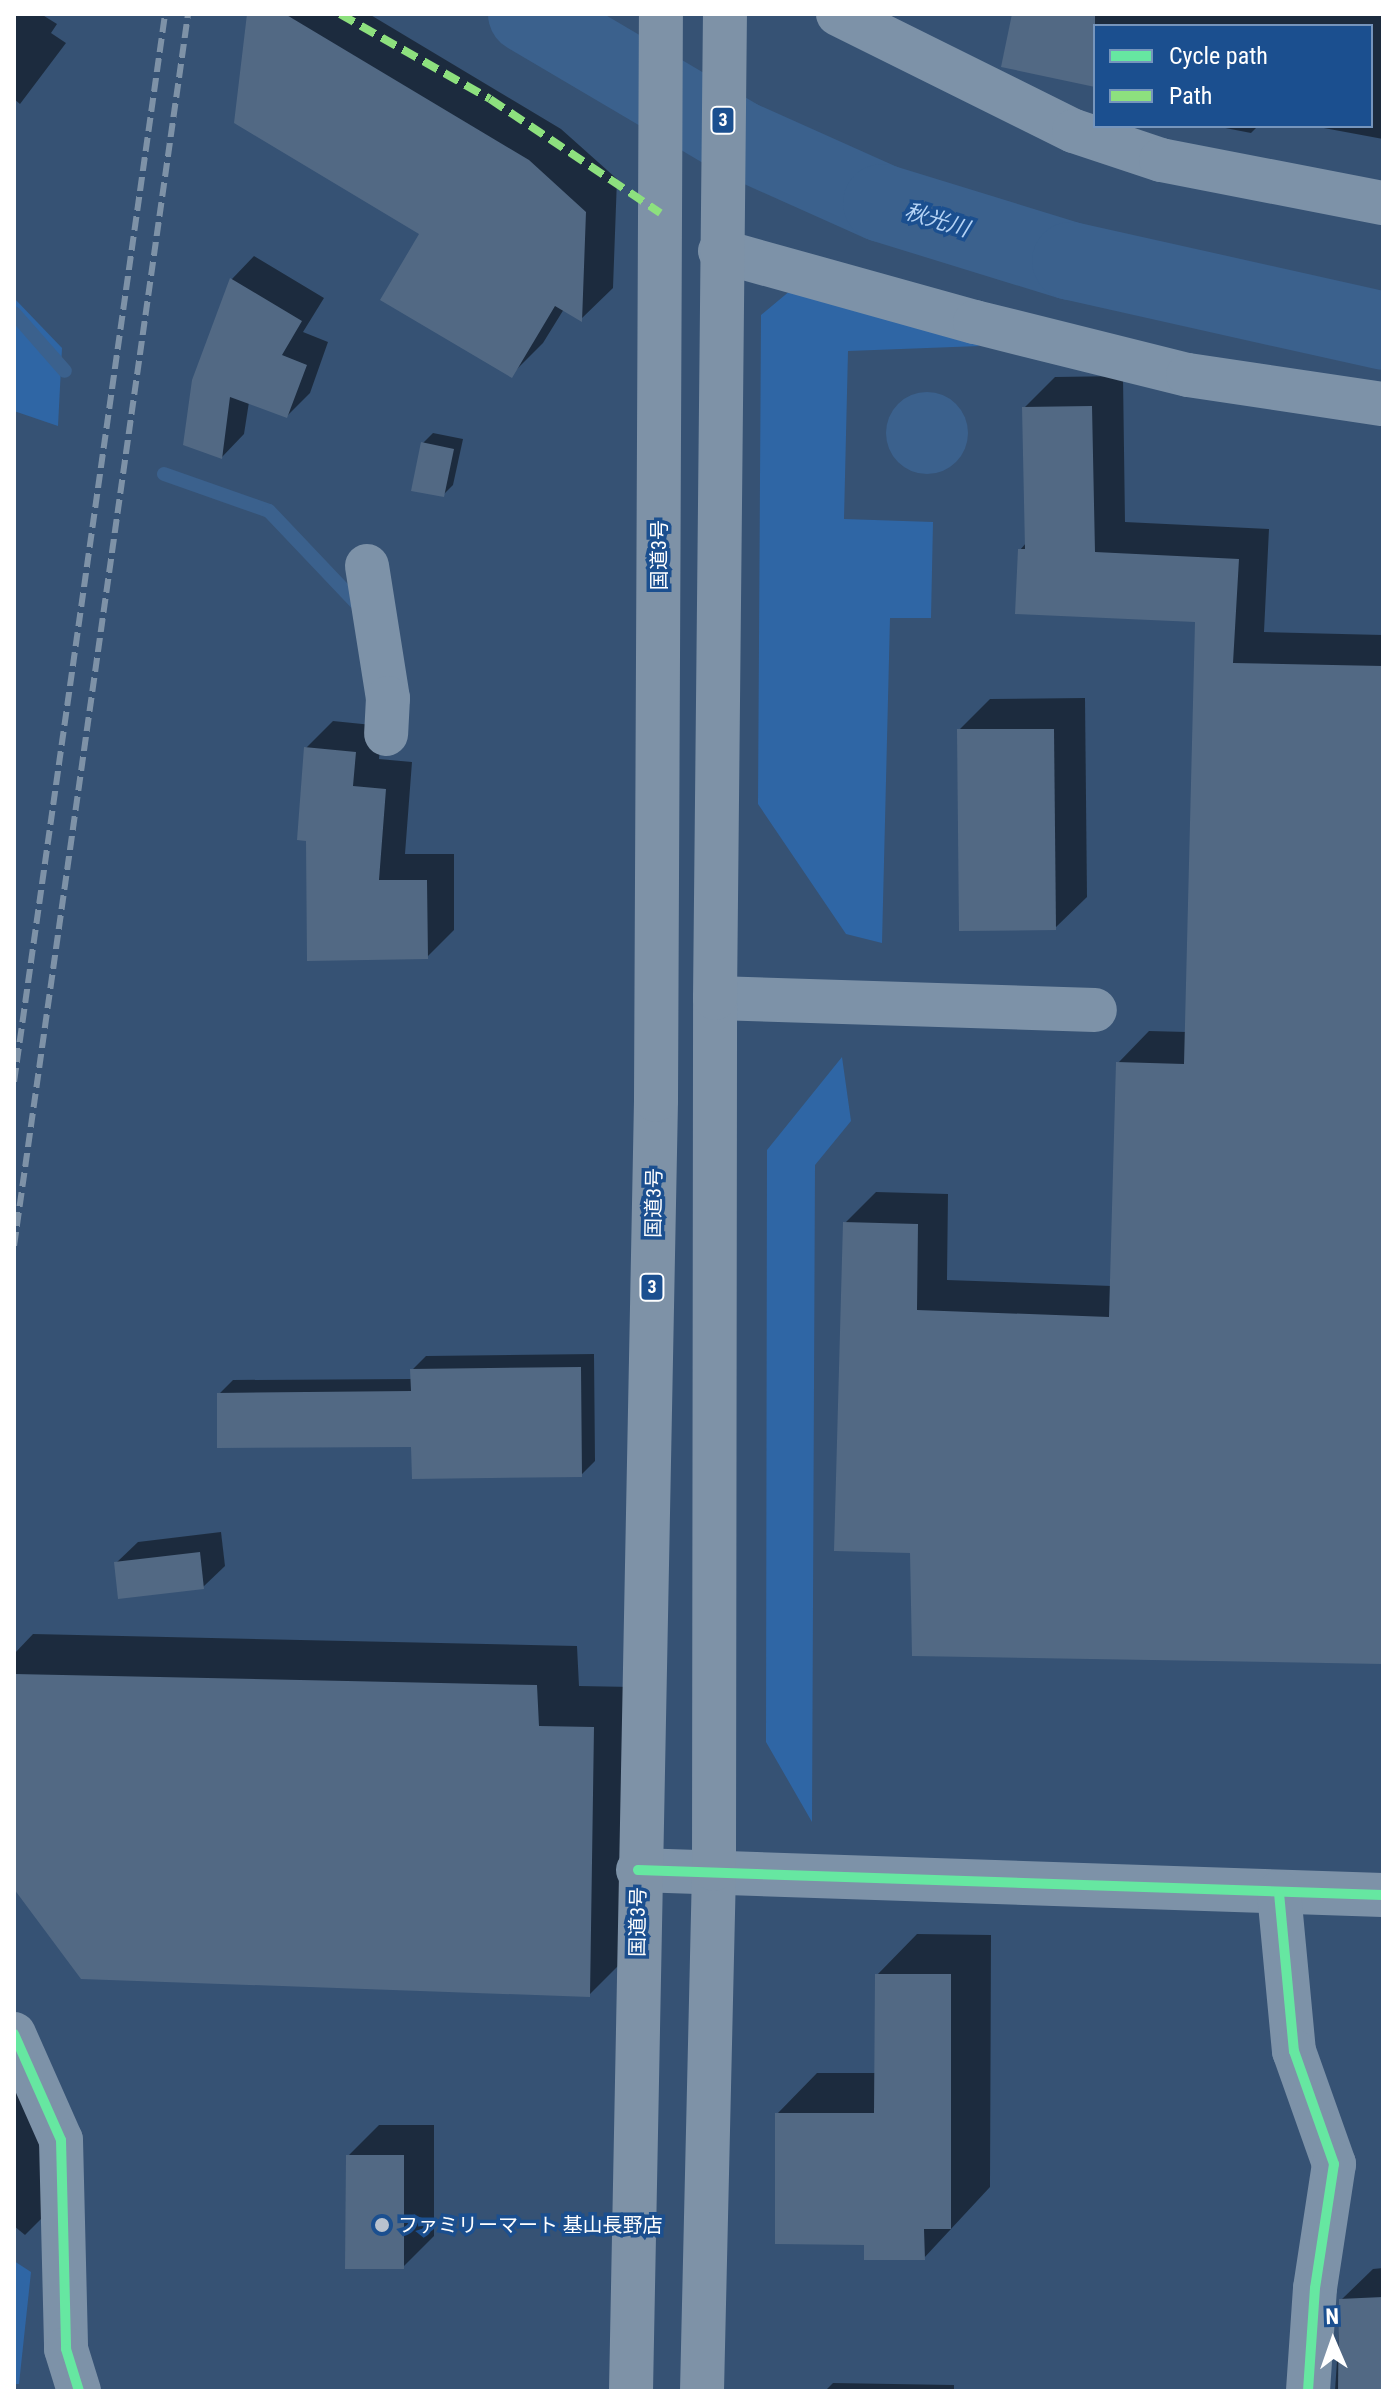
<!DOCTYPE html>
<meta charset="utf-8">
<style>
body{margin:0}
#map{position:relative;width:1397px;height:2405px;overflow:hidden;background:#365274;font-family:"Roboto Condensed","Noto Sans JP",sans-serif}
div>[style]{position:absolute}
.green>*{inset:0;background:#2f66a5}
.water>*{inset:0;background:#3b618d}
.round{border-radius:50%}
.shadow>*{inset:0;background:#0007}
.stream>*{height:14px;margin:-7px;padding:0 7px;transform-origin:7px;border-radius:7px;background:#3b618d}
.river>*{height:78px;margin:-39px;padding:0 39px;transform-origin:39px;border-radius:39px;background:#3b618d}
.building>*{inset:0;background:#526984}
.minor>*{height:44px;margin:-22px;padding:0 22px;transform-origin:22px;border-radius:22px;background:#7d92a8}
.highway>*{height:44px;margin:-22px;padding:0 22px;transform-origin:22px;border-radius:22px;background:#7e92a7}
.rail>*{height:6px;margin-top:-3px;transform-origin:0;background:repeating-linear-gradient(90deg,#7e92a7 0 14px,transparent 0 20px)}
.quiet>*{height:8px;margin-top:-4px;transform-origin:0;background:repeating-linear-gradient(90deg,#8de07e 0 16px,transparent 0 24px)}
.cycleway>*{height:10px;margin:-5px;padding:0 5px;transform-origin:5px;border-radius:5px;background:#66e7a1}
.dots>*{width:22px;height:22px;translate:-50% -50%;box-sizing:border-box;border:4px solid #1b4f8f;border-radius:50%}
span{translate:-50% -50%;white-space:nowrap;text-align:center;line-height:1.15;-webkit-text-stroke:7px #1b4f8f;paint-order:stroke}
.shield-label span{padding:2px 6px;background:#1b4f8f;border:2px solid;border-radius:6px;-webkit-text-stroke-width:0}
.shield-label{font-size:18px;color:#fff;font-weight:700}
.street-label{font-size:20px;color:#fff}
.poi-label{font-size:20px;color:#fff}
.left{translate:0 -50%;text-align:left}
.water-label{font-size:22px;color:#b5d3f5;font-style:italic}
.frame{position:absolute;inset:0;border:16px solid #fff;pointer-events:none}
.legend{position:absolute;left:1093px;top:24px;width:280px;height:104px;box-sizing:border-box;background:#1b4f8f;border:2px solid #7695bc;margin:0;padding:10px 14px;list-style:none;font-size:24px;color:#fff}
.legend li{display:flex;align-items:center;gap:16px;height:40px}
.legend b{width:40px;border:2px solid #7695bc}
.north{position:absolute;left:1293px;top:2301px;width:80px;height:80px;-webkit-text-stroke:6px #1b4f8f;paint-order:stroke;rotate:358deg;font-size:22px;font-weight:700;line-height:32px;text-align:center;color:#fff}
.north::after{content:'';display:block;margin:auto;width:28px;height:36px;background:#fff;clip-path:polygon(50% 0,100% 100%,50% 72%,0 100%)}
</style>
<div id="map">
<div class="green">
<i style="clip-path:polygon(791px 290px,980px 346px,848px 351px,844px 519px,933px 522px,931px 618px,890px 618px,882px 943px,846px 934px,758px 804px,761px 315px)"></i>
<i style="clip-path:polygon(14px 298px,62px 348px,58px 426px,14px 411px)"></i>
<i style="clip-path:polygon(842px 1057px,851px 1121px,815px 1165px,812px 1822px,766px 1742px,767px 1150px)"></i>
<i style="clip-path:polygon(14px 2261px,31px 2272px,19px 2384px,14px 2384px)"></i>
</div>
<div class="water">
<i class="round" style="left:886px;top:392px;width:82px;height:82px"></i>
</div>
<div class="shadow">
<i style="clip-path:polygon(14px 14px,41px 14px,57px 24px,51px 33px,66px 43px,20px 104px,14px 99px)"></i>
<i style="clip-path:polygon(249px 14px,369px 14px,561px 129px,617px 179px,613px 288px,581px 319px,564px 309px,543px 343px,511px 375px,422px 233px)"></i>
<i style="clip-path:polygon(1014px 14px,1383px 14px,1383px 139px,1313px 126px,1371px 126px,1371px 26px,1095px 26px,1095px 85px)"></i>
<i style="clip-path:polygon(1215px 126px,1258px 126px,1251px 133px)"></i>
<i style="clip-path:polygon(254px 256px,324px 298px,303px 332px,328px 342px,310px 393px,287px 416px,249px 402px,244px 434px,222px 457px,232px 279px)"></i>
<i style="clip-path:polygon(1123px 376px,1125px 522px,1269px 529px,1264px 632px,1383px 635px,1383px 1662px,912px 1551px,845px 1223px,876px 1192px,948px 1194px,947px 1280px,1112px 1286px,1118px 1063px,1149px 1031px,1187px 1032px,1197px 620px,1020px 550px,1026px 543px,1024px 408px,1055px 377px)"></i>
<i style="clip-path:polygon(433px 433px,463px 439px,453px 485px,443px 495px,423px 443px)"></i>
<i style="clip-path:polygon(1085px 698px,1087px 897px,1055px 928px,959px 730px,990px 699px)"></i>
<i style="clip-path:polygon(333px 721px,382px 726px,379px 759px,412px 762px,405px 854px,454px 854px,454px 930px,427px 957px,309px 959px,306px 748px)"></i>
<i style="clip-path:polygon(594px 1354px,595px 1461px,581px 1475px,413px 1445px,219px 1394px,233px 1380px,412px 1379px,412px 1370px,426px 1356px)"></i>
<i style="clip-path:polygon(221px 1532px,225px 1566px,203px 1587px,116px 1563px,138px 1542px)"></i>
<i style="clip-path:polygon(33px 1634px,577px 1646px,579px 1686px,633px 1687px,629px 1955px,589px 1995px,14px 1886px,14px 1654px)"></i>
<i style="clip-path:polygon(917px 1934px,991px 1935px,990px 2187px,924px 2258px,866px 2243px,777px 2114px,817px 2073px,876px 2073px,877px 1975px)"></i>
<i style="clip-path:polygon(14px 2049px,56px 2204px,25px 2235px,14px 2226px)"></i>
<i style="clip-path:polygon(379px 2125px,434px 2125px,434px 2236px,403px 2267px,348px 2156px)"></i>
<i style="clip-path:polygon(1383px 2268px,1383px 2391px,1335px 2391px,1341px 2300px,1373px 2269px)"></i>
<i style="clip-path:polygon(833px 2383px,954px 2385px,954px 2391px,825px 2391px)"></i>
</div>
<div class="stream">
<i style="left:14px;top:313px;width:77px;rotate:48.7deg"></i>
<i style="left:164px;top:474px;width:111px;rotate:19.4deg"></i>
<i style="left:269px;top:511px;width:131px;rotate:46.5deg"></i>
</div>
<div class="river">
<i style="left:527px;top:14px;width:246px;rotate:30.5deg"></i>
<i style="left:739px;top:139px;width:157px;rotate:24.1deg"></i>
<i style="left:882px;top:203px;width:198px;rotate:17.1deg"></i>
<i style="left:1071px;top:261px;width:320px;rotate:12.6deg"></i>
</div>
<div class="building">
<i style="clip-path:polygon(247px 14px,285px 14px,529px 160px,586px 212px,582px 322px,555px 306px,512px 378px,380px 300px,419px 234px,234px 123px)"></i>
<i style="clip-path:polygon(1012px 14px,1095px 14px,1095px 87px,1001px 67px)"></i>
<i style="clip-path:polygon(230px 278px,302px 321px,282px 355px,307px 365px,287px 418px,230px 397px,222px 459px,183px 445px,192px 380px)"></i>
<i style="clip-path:polygon(1092px 406px,1095px 552px,1239px 559px,1233px 663px,1383px 666px,1383px 1664px,912px 1656px,910px 1553px,834px 1551px,843px 1222px,918px 1224px,917px 1310px,1109px 1317px,1116px 1062px,1184px 1064px,1195px 622px,1015px 614px,1018px 549px,1025px 549px,1022px 407px)"></i>
<i style="clip-path:polygon(421px 442px,454px 449px,444px 497px,411px 491px)"></i>
<i style="clip-path:polygon(957px 729px,1054px 729px,1056px 930px,959px 931px)"></i>
<i style="clip-path:polygon(304px 747px,356px 752px,353px 786px,386px 789px,379px 880px,427px 880px,428px 959px,307px 961px,306px 841px,297px 840px)"></i>
<i style="clip-path:polygon(581px 1367px,582px 1477px,412px 1479px,411px 1447px,217px 1448px,217px 1393px,411px 1391px,410px 1369px)"></i>
<i style="clip-path:polygon(200px 1552px,204px 1589px,118px 1599px,114px 1562px)"></i>
<i style="clip-path:polygon(14px 1674px,537px 1685px,539px 1726px,594px 1727px,590px 1997px,81px 1979px,14px 1889px)"></i>
<i style="clip-path:polygon(875px 1974px,951px 1974px,951px 2229px,924px 2229px,925px 2260px,864px 2260px,864px 2245px,775px 2244px,775px 2113px,874px 2113px)"></i>
<i style="clip-path:polygon(346px 2155px,404px 2155px,404px 2269px,345px 2269px)"></i>
<i style="clip-path:polygon(1383px 2297px,1383px 2391px,1338px 2391px,1339px 2299px)"></i>
</div>
<div class="minor">
<i style="left:838px;top:14px;width:263px;rotate:26.4deg"></i>
<i style="left:1074px;top:131px;width:92px;rotate:18.4deg"></i>
<i style="left:1161px;top:160px;width:226px;rotate:11deg"></i>
<i style="left:720px;top:251px;width:265px;rotate:15.6deg"></i>
<i style="left:975px;top:322px;width:219px;rotate:14deg"></i>
<i style="left:1188px;top:375px;width:197px;rotate:8.5deg"></i>
<i style="left:367px;top:566px;width:134px;rotate:81deg"></i>
<i style="left:388px;top:698px;width:36px;rotate:93deg"></i>
<i style="left:715px;top:998px;width:380px;rotate:1.8deg"></i>
<i style="left:638px;top:1870px;width:745px;rotate:1.92deg"></i>
<i style="left:1279px;top:1893px;width:159px;rotate:84.6deg"></i>
<i style="left:1294px;top:2051px;width:120px;rotate:70.5deg"></i>
<i style="left:1334px;top:2164px;width:125px;rotate:98.7deg"></i>
<i style="left:1315px;top:2288px;width:103px;rotate:93.9deg"></i>
<i style="left:14px;top:2034px;width:116px;rotate:66.1deg"></i>
<i style="left:61px;top:2140px;width:209px;rotate:88.6deg"></i>
<i style="left:66px;top:2349px;width:44px;rotate:72.8deg"></i>
</div>
<div class="highway">
<i style="left:631px;top:2391px;width:1291px;rotate:-88.89deg"></i>
<i style="left:656px;top:1100px;width:1086px;rotate:-89.74deg"></i>
<i style="left:702px;top:2391px;width:522px;rotate:-88.68deg"></i>
<i style="left:714px;top:1869px;width:871px;rotate:-89.93deg"></i>
<i style="left:715px;top:998px;width:984px;rotate:-89.42deg"></i>
</div>
<div class="rail">
<i style="left:14px;top:1082px;width:1079px;rotate:-81.95deg"></i>
<i style="left:14px;top:1246px;width:1244px;rotate:-81.96deg"></i>
</div>
<div class="quiet">
<i style="left:340px;top:14px;width:172px;rotate:29.5deg"></i>
<i style="left:490px;top:99px;width:205px;rotate:33.8deg"></i>
</div>
<div class="cycleway">
<i style="left:638px;top:1870px;width:745px;rotate:1.92deg"></i>
<i style="left:1279px;top:1893px;width:159px;rotate:84.6deg"></i>
<i style="left:1294px;top:2051px;width:120px;rotate:70.5deg"></i>
<i style="left:1334px;top:2164px;width:125px;rotate:98.7deg"></i>
<i style="left:1315px;top:2288px;width:103px;rotate:93.9deg"></i>
<i style="left:14px;top:2034px;width:116px;rotate:66.1deg"></i>
<i style="left:61px;top:2140px;width:209px;rotate:88.6deg"></i>
<i style="left:66px;top:2349px;width:44px;rotate:72.8deg"></i>
</div>
<div class="dots">
<i style="left:382px;top:2225px;background:#b9c2ce"></i>
</div>
<div class="shield-label">
<span style="left:723px;top:120px">3</span>
<span style="left:652px;top:1287px">3</span>
</div>
<div class="street-label">
<span style="left:659px;top:555px;rotate:-90deg">国道3号</span>
<span style="left:654px;top:1203px;rotate:-89deg">国道3号</span>
<span style="left:638px;top:1922px;rotate:-89deg">国道3号</span>
</div>
<div class="poi-label">
<span class="left" style="left:398px;top:2225px">ファミリーマート 基山長野店</span>
</div>
<div class="water-label">
<span style="left:937px;top:220px;rotate:17deg">秋光川</span>
</div>
<div class="frame"></div>
<ul class="legend">
<li><b style="height:10px;background:#66e7a1"></b>Cycle path</li>
<li><b style="height:10px;background:#8de07e"></b>Path</li>
</ul>
<div class="north">N</div>
</div>
